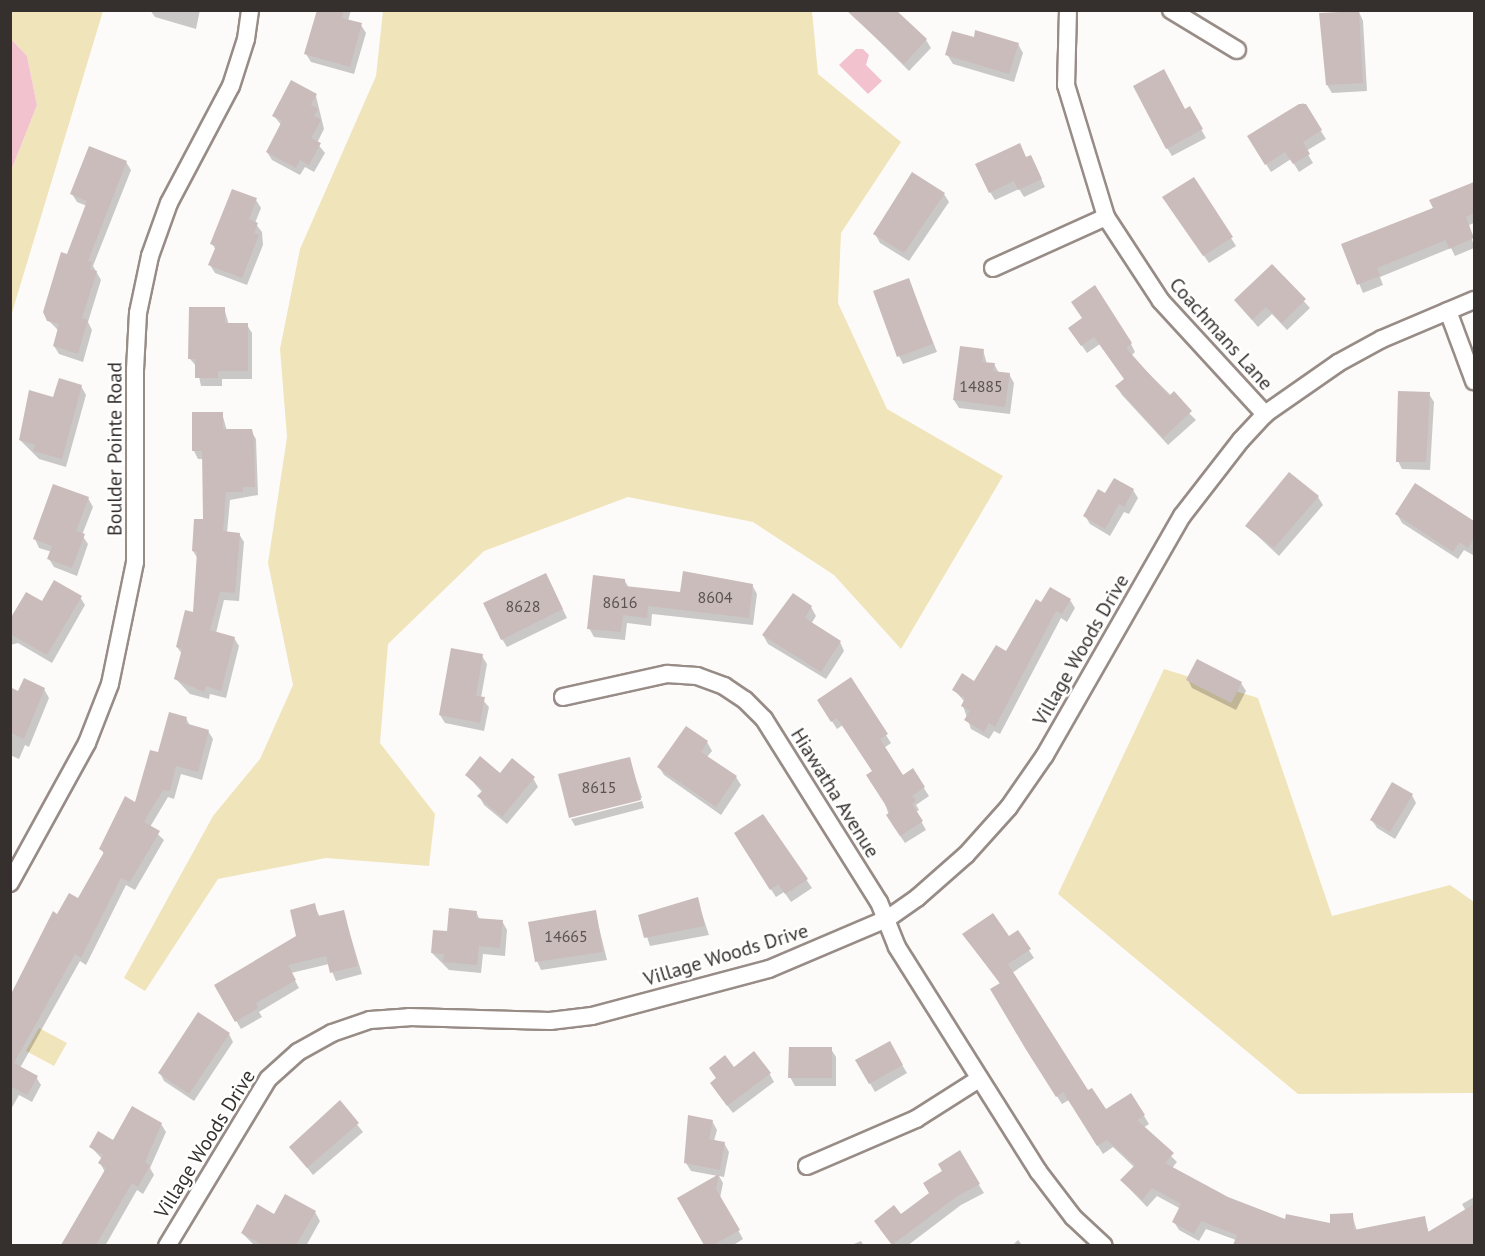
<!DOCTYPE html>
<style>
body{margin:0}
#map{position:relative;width:1485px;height:1256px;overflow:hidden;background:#fdfbf9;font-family:"PT Sans",sans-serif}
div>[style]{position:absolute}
.green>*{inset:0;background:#f0e4bb}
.water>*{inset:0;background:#f2c3ce}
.shadow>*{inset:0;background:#0003}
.building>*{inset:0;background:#cabcba}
.roads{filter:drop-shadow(2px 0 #988c87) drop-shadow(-2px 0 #988c87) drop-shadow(0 2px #988c87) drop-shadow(0 -2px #988c87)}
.street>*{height:16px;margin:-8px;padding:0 8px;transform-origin:8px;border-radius:8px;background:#fff}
span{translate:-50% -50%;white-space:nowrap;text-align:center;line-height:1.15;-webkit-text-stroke:5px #fff;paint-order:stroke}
.number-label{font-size:16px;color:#5a5351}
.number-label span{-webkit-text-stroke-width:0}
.street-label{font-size:20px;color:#35302e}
.frame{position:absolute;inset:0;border:12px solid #35302e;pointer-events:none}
</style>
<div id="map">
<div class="green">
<i style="clip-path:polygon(11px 11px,103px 11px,11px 316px,11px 171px,37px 105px,27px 56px,11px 39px)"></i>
<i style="clip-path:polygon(383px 11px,812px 11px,818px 74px,901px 142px,841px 233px,838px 303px,887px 409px,1003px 476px,901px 649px,834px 575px,753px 522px,628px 497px,484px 551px,388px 644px,380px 743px,435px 814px,429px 866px,326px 858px,218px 879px,145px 991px,124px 978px,213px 816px,260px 759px,293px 685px,268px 563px,287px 437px,280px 349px,300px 249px,376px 76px)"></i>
<i style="clip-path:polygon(1164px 669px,1258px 698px,1332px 916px,1450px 885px,1474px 902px,1474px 1093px,1298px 1094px,1058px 894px)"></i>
<i style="clip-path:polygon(39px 1028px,67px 1043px,54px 1066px,26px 1051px)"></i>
</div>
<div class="water">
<i style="clip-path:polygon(11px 39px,27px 56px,37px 105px,11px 171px)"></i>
<i style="clip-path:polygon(856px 49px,863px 49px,869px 55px,866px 65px,882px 81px,868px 94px,839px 65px)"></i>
</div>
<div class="shadow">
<i style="clip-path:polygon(150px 10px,200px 10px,196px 29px,155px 17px)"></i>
<i style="clip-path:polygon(318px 10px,351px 10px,348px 21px,361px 25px,366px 33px,354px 74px,311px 62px,306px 54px)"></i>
<i style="clip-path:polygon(1359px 12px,1363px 21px,1367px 91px,1332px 93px,1327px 85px)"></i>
<i style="clip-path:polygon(851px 13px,926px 40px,931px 48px,909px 71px)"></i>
<i style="clip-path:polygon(975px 39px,1018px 44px,1023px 53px,1014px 82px,953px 64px,948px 56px)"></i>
<i style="clip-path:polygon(316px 96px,324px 129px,317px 143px,325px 153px,314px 172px,305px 167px,300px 175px,272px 160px,267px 152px,282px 126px,274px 116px)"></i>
<i style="clip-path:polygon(1303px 103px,1326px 139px,1306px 151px,1313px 163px,1299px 172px,1291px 159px,1271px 172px,1249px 137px)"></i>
<i style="clip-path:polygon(1189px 108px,1206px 138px,1172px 156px,1167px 148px)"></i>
<i style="clip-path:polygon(1026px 158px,1035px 165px,1045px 187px,1024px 197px,1019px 189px,995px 200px,990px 192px)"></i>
<i style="clip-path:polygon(126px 162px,131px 170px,93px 266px,101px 280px,88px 322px,92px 330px,83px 362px,59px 354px,54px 346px,59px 331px,48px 320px,87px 206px,77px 202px,72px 194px)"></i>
<i style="clip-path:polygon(1474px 183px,1474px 223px,1469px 225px,1474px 248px,1455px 256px,1451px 248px,1380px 277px,1383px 285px,1363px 293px,1343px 245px,1434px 208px,1431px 201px)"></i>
<i style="clip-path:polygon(944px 194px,949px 202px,909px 261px,880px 243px,875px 234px)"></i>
<i style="clip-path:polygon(256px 200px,261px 208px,255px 223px,262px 232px,263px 245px,247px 285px,215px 273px,210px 265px,216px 250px,212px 244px)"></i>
<i style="clip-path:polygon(1169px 206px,1231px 238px,1236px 246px,1209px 263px)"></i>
<i style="clip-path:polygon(1272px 266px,1310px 308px,1287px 330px,1272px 314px,1258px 327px,1236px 301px)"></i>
<i style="clip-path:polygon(909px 280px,937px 352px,903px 364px,899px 356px)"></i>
<i style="clip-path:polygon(224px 308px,229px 325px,247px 325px,252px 333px,252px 379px,222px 379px,222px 386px,201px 386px,197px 367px,190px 359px)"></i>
<i style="clip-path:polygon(1070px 328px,1131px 344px,1135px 352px,1131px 356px,1196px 420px,1168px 445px,1122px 395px,1117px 387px,1125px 380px,1100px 344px,1087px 353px)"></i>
<i style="clip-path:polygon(983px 350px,987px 364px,994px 364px,999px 373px,1009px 374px,1014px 383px,1010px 414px,959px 408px,954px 400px)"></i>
<i style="clip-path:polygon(81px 386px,86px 395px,66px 467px,39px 459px,20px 440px,54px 399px)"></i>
<i style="clip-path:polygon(1429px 394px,1434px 402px,1430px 470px,1402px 469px,1398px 461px)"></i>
<i style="clip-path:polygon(222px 413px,227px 431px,251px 431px,256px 439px,258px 495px,230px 500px,227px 533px,239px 534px,244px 542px,239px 601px,224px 600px,216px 633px,234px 638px,239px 646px,226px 698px,210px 694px,209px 699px,190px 694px,176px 679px,182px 654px,177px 647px,194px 614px,198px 559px,193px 551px,204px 521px,203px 459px,198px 459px,194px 451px)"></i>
<i style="clip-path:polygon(1416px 485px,1474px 523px,1473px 555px,1464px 550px,1458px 559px,1402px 523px,1397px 514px)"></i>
<i style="clip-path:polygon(1133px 490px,1138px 498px,1129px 514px,1124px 512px,1110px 536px,1090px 524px,1085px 516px,1106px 495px)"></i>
<i style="clip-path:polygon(1318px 497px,1323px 505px,1279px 556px,1247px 526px)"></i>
<i style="clip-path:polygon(88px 498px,93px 507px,82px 535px,88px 544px,77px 576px,54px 567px,49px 559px,52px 552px,39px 548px,35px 539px)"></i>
<i style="clip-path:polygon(625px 581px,629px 588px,681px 594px,752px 585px,757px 594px,753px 625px,652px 614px,651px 626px,627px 623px,625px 640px,594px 637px,589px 628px)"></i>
<i style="clip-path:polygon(550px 583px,567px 618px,507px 647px,502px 639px)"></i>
<i style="clip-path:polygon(793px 595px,811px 607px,816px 616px,811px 624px,840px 642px,844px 651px,826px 679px,768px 644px,763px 635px)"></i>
<i style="clip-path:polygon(80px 597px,85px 605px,52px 663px,18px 643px,10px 645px,10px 619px,42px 603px)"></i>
<i style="clip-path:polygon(1070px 600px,1075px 608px,1067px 622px,1061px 618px,1000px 734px,994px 731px,989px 739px,971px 729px,963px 706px,965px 702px,954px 690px,975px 683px,1007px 653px,1042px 604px)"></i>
<i style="clip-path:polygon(482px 656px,487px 664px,481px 698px,489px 707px,484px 731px,445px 723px,440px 715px)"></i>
<i style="clip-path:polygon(850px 679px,891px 743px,884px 748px,903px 777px,912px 770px,929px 796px,916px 805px,919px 810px,916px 812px,926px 830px,905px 843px,892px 824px,874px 772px,843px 725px,837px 729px,824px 709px)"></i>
<i style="clip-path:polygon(1188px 680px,1241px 683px,1246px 691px,1236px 710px,1192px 688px)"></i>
<i style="clip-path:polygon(10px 689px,19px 693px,44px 689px,49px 698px,29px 747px,25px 745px,19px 759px,10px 755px)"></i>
<i style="clip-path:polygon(186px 718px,190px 726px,208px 731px,213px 739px,202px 780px,181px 774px,174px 799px,168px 797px,150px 827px,164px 840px,135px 890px,126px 885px,86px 965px,80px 961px,20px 1068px,36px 1077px,41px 1085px,32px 1102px,19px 1095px,10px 1111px,10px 999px,58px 916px,78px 900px,104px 854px,101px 849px,136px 804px,159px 754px)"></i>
<i style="clip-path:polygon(707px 742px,712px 751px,707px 757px,736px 777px,741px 785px,721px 815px,664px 775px,659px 767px)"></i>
<i style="clip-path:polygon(629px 758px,642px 798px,570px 816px)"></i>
<i style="clip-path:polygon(467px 775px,533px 778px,538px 787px,507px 824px,484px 805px,479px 796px,482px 792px)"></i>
<i style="clip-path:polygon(1412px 795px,1416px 803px,1395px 839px,1377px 828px,1372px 820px)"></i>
<i style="clip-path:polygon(642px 801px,644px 808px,575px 826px,571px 819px)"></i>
<i style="clip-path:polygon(763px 816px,812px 888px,791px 902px,784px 892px,776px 897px,740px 842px)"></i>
<i style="clip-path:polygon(697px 899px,709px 935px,650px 946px,640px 916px)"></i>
<i style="clip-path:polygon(314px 905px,320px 917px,343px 911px,362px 974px,336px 981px,329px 964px,291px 973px,299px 988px,259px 1012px,262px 1017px,241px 1029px,216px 986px,298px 937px)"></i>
<i style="clip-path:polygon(595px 911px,607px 960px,541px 970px,537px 961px)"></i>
<i style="clip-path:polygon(476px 912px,480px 920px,502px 921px,507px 930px,505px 956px,483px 954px,481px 973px,449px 970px,432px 953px,448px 933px)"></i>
<i style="clip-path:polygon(1017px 932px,1034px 958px,1012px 973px,1087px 1092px,1105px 1111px,1131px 1095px,1149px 1124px,1143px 1128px,1177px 1162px,1172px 1168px,1227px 1198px,1286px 1221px,1331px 1224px,1352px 1215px,1357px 1231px,1424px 1217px,1433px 1246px,1234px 1246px,1236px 1240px,1206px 1229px,1199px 1241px,1179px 1230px,1174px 1222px,1181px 1209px,1157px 1196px,1147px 1207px,1122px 1181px,1134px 1167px,1113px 1147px,1103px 1154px,1069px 1100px,1062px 1104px,1031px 1057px,1001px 985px,964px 935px,1008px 938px)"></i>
<i style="clip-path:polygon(229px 1034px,233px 1042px,194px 1101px,164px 1081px,160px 1073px)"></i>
<i style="clip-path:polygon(889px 1043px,907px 1073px,875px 1092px,857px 1061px)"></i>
<i style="clip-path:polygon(831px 1049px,836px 1057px,836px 1086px,795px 1086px,790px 1077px)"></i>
<i style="clip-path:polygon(734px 1069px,769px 1073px,774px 1082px,733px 1113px,717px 1092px)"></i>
<i style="clip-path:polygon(339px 1102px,363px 1132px,313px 1175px,291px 1147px)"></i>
<i style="clip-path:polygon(689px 1117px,712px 1121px,717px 1130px,714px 1141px,724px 1143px,729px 1152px,724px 1177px,719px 1176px,723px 1183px,720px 1198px,743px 1239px,732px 1246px,706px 1246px,679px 1199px,718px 1176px,691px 1171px,686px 1163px)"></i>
<i style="clip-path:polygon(161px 1124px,166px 1132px,150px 1168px,154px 1175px,143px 1194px,137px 1190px,105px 1246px,61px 1246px,105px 1172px,100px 1163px,102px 1159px,91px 1147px)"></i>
<i style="clip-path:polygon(959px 1153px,984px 1193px,961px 1205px,907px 1246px,893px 1246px,880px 1229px,931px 1193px)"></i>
<i style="clip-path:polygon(1474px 1197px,1474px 1246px,1456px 1246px,1443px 1225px,1466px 1211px,1462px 1204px)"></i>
<i style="clip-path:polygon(315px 1212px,320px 1221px,306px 1246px,255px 1246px,242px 1233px)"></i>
<i style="clip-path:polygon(1018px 1240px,1023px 1246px,1012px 1246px)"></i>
<i style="clip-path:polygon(861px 1241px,864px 1246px,849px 1246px)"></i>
</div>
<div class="building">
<i style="clip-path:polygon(317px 10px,344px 10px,342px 18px,362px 23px,350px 67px,304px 54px)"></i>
<i style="clip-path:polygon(846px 10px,896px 10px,927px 39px,904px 64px)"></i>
<i style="clip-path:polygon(1359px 11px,1363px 83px,1326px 85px,1319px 13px)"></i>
<i style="clip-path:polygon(975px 30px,1019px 43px,1009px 74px,945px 55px,952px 31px,974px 37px)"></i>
<i style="clip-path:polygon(1164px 69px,1185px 109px,1190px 106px,1203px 129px,1166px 149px,1133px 86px)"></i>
<i style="clip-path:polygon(291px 80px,317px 94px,311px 105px,318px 109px,314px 116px,321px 120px,311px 138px,321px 143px,309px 165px,300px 160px,296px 168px,266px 152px,282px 121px,272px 116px)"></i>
<i style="clip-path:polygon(1299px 104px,1306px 104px,1322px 130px,1303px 142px,1310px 154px,1293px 164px,1285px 152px,1265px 165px,1247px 136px)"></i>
<i style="clip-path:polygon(1020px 143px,1026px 157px,1031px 155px,1042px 179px,1018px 190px,1014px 181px,989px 193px,975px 164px)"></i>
<i style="clip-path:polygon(89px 146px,127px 161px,88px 261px,92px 262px,90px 269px,97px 271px,82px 318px,88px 320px,78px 354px,53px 346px,59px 324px,47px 321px,43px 312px,61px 252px,67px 254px,87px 201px,70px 194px)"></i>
<i style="clip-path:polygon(912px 172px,945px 193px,904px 253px,873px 234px)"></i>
<i style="clip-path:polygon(1194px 177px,1233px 237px,1203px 256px,1162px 197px)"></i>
<i style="clip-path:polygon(1474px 182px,1474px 213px,1466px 217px,1474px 238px,1449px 249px,1446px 240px,1377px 268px,1380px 276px,1357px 285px,1341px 244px,1433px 208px,1429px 200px)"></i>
<i style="clip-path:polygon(232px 189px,257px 198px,249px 219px,258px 223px,254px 233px,259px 235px,242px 278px,208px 265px,216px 246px,210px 244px)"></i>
<i style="clip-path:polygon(1272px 264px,1306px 299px,1282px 323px,1266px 307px,1252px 320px,1234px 300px)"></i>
<i style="clip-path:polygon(909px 278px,933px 344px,897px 357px,873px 291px)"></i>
<i style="clip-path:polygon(1095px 285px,1132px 343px,1126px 348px,1169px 396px,1174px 391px,1192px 411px,1163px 438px,1115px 386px,1124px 379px,1094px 337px,1081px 346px,1068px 328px,1082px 318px,1071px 302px)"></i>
<i style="clip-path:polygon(189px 307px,225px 307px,225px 323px,248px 323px,248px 371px,218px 371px,218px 378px,195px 378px,195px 359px,188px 359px)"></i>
<i style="clip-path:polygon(960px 346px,984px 349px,982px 362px,995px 363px,993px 371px,1010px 373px,1005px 407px,953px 400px)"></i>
<i style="clip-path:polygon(59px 378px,82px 385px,62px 459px,33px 451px,35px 445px,19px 440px,29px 390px,53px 397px)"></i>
<i style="clip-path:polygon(1398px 391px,1430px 392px,1426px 462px,1396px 462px)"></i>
<i style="clip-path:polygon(192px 412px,223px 412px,223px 429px,252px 429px,254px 438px,255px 487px,243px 487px,243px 492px,226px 492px,223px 531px,240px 533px,235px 593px,220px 592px,210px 630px,235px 637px,221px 691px,206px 686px,204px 692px,174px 679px,182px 649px,176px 647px,185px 610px,193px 612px,197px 552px,192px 551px,194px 519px,203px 519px,202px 451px,192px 451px)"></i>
<i style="clip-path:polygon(1289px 472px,1319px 496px,1274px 548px,1245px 526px)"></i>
<i style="clip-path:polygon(1114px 478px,1134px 489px,1124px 507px,1119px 504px,1105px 529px,1083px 516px,1098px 489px,1105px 493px)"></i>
<i style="clip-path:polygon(1415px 483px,1474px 521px,1474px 538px,1468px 548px,1459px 542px,1453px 552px,1395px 514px)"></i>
<i style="clip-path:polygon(53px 484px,89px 497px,76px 531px,85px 534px,72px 568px,47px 559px,52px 546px,33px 539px)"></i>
<i style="clip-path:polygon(683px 571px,753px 584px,749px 618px,648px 606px,647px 618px,623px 615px,621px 632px,587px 629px,593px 575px,625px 579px,625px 586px,680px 592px)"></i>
<i style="clip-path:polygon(546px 573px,563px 609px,501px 640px,483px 603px)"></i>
<i style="clip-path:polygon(54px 580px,82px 596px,47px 655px,10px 634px,10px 619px,26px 592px,42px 601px)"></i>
<i style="clip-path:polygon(1050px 587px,1071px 599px,1062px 614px,1056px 611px,995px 727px,989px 723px,984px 732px,964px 720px,970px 711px,961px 706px,965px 698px,952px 690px,962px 673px,974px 681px,996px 645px,1006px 651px,1036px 599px,1041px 602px)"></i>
<i style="clip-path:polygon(793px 593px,812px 606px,805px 618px,841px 641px,821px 672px,762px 635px)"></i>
<i style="clip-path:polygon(451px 648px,483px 654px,476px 696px,485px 697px,480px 723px,439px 715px)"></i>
<i style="clip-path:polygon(1197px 659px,1242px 682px,1231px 703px,1186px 680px)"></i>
<i style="clip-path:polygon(851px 677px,888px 734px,880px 739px,903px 775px,913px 768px,925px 787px,912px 796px,916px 801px,912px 804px,923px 821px,900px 836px,886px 815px,890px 812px,866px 775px,872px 771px,837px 718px,831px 722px,817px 700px)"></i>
<i style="clip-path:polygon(24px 678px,45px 688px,24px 739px,10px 732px,10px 687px,18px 691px)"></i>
<i style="clip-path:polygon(169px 712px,187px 717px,185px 723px,209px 730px,198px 772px,176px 766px,170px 791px,163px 790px,144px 822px,160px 831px,130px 882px,121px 878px,81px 958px,75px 954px,14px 1063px,38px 1076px,27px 1095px,10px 1086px,10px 996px,53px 911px,57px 914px,69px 893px,78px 898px,104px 852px,99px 849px,125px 796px,135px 802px,150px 750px,158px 752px)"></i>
<i style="clip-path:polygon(686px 726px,708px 741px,701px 752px,737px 776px,716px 807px,657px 767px)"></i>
<i style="clip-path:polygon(480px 756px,500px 773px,512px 758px,535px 777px,502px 817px,477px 796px,483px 790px,465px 775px)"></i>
<i style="clip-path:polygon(630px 757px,641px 800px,569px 818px,558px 774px)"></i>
<i style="clip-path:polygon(1392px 782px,1413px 794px,1390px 832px,1370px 820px)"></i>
<i style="clip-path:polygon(763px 814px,808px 879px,785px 894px,778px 884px,770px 890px,734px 833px)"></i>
<i style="clip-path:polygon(698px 897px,705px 926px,644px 938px,638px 915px)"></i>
<i style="clip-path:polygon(315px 903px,318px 916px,344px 910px,358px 966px,330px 973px,326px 956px,288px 965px,296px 980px,256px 1003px,258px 1008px,235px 1022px,214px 985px,296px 936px,290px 910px)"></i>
<i style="clip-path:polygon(449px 908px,477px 911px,476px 918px,503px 920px,500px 948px,479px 946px,477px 965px,443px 962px,444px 954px,431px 953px,433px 930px,447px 931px)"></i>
<i style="clip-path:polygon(596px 910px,603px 952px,535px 962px,528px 922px)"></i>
<i style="clip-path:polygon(993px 913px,1009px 936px,1018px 930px,1031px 949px,1008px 964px,1088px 1090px,1092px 1088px,1106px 1109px,1131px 1093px,1145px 1115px,1137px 1120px,1174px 1153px,1165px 1163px,1228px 1197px,1285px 1219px,1286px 1214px,1330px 1223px,1330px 1214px,1353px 1213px,1354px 1230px,1425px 1216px,1428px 1232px,1474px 1204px,1474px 1245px,1233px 1245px,1237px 1235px,1201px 1221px,1194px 1234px,1172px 1222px,1181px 1204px,1152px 1188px,1142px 1200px,1120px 1180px,1135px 1165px,1107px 1140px,1097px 1146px,1063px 1092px,1056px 1097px,1025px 1048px,990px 989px,1000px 983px,962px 934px)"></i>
<i style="clip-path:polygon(198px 1012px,230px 1033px,189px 1094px,158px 1073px)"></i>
<i style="clip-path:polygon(890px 1041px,903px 1065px,869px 1084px,855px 1060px)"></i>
<i style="clip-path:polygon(789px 1047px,832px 1047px,832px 1078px,788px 1078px)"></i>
<i style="clip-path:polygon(754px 1051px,771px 1073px,727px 1106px,710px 1083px,716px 1078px,709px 1068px,725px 1055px,734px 1067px)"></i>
<i style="clip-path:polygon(340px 1100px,359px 1123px,307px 1168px,289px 1147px)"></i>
<i style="clip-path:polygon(132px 1106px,162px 1123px,145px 1162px,150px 1166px,138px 1187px,132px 1183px,96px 1245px,61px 1245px,106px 1168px,98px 1163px,103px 1155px,89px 1147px,98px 1131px,113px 1140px)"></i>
<i style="clip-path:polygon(688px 1115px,713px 1120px,709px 1139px,725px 1142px,720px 1170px,684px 1163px)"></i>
<i style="clip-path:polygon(960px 1150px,980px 1184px,956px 1197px,892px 1245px,874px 1221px,894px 1205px,901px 1214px,929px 1193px,923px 1183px,942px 1171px,938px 1164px)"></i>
<i style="clip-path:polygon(719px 1174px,716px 1189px,740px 1230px,713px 1245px,704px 1245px,677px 1198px)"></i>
<i style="clip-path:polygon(285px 1194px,316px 1211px,296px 1245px,263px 1245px,241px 1233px,257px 1204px,274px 1214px)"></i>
</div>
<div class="roads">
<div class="street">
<i style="left:1068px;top:10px;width:75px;rotate:91.5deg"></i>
<i style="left:1066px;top:85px;width:138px;rotate:73.1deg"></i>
<i style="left:1106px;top:217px;width:100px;rotate:56.8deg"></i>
<i style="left:1161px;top:301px;width:154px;rotate:47.4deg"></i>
<i style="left:1171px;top:10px;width:77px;rotate:31.2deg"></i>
<i style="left:993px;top:268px;width:124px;rotate:-24.3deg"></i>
<i style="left:1448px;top:311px;width:75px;rotate:69.6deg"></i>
<i style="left:563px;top:697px;width:107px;rotate:-12.5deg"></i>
<i style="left:667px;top:674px;width:30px;rotate:4deg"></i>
<i style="left:697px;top:676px;width:29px;rotate:20deg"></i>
<i style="left:724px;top:686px;width:25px;rotate:34deg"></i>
<i style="left:745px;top:700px;width:27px;rotate:45deg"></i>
<i style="left:764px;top:719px;width:216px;rotate:57.9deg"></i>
<i style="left:879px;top:902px;width:48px;rotate:68.2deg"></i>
<i style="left:897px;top:947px;width:265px;rotate:57.8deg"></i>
<i style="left:1038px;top:1171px;width:58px;rotate:52.7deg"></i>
<i style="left:1073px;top:1217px;width:42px;rotate:43.1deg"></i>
<i style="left:10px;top:883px;width:160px;rotate:-61.2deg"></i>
<i style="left:87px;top:743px;width:63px;rotate:-68.7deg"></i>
<i style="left:110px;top:684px;width:125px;rotate:-78.4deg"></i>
<i style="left:135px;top:562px;width:192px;rotate:-90deg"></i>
<i style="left:135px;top:370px;width:57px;rotate:-87deg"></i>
<i style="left:138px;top:313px;width:58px;rotate:-78.1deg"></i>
<i style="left:150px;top:256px;width:56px;rotate:-70.3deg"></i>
<i style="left:169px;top:203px;width:132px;rotate:-62.1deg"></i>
<i style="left:231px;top:86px;width:49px;rotate:-72.3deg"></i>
<i style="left:246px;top:39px;width:29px;rotate:-82deg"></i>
<i style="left:807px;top:1166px;width:119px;rotate:-23.3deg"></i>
<i style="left:916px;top:1119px;width:75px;rotate:-32.4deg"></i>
<i style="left:167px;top:1246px;width:195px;rotate:-58.8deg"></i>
<i style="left:268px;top:1079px;width:40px;rotate:-42deg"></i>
<i style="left:298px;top:1052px;width:39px;rotate:-29deg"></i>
<i style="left:332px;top:1033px;width:40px;rotate:-18.9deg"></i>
<i style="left:370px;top:1020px;width:39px;rotate:-4deg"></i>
<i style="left:409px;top:1017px;width:141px;rotate:1.6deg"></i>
<i style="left:550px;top:1021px;width:42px;rotate:-6.8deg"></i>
<i style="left:592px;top:1016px;width:183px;rotate:-14.9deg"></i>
<i style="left:769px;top:969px;width:128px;rotate:-23deg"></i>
<i style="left:887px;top:919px;width:37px;rotate:-35deg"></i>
<i style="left:917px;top:898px;width:65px;rotate:-41.3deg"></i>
<i style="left:966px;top:855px;width:64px;rotate:-48.1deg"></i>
<i style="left:1009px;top:807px;width:63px;rotate:-55.3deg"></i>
<i style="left:1045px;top:755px;width:275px;rotate:-60.2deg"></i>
<i style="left:1182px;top:516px;width:96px;rotate:-52.2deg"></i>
<i style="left:1241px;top:440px;width:35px;rotate:-47deg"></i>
<i style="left:1265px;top:414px;width:89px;rotate:-34.9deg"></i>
<i style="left:1338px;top:363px;width:50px;rotate:-28.6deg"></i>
<i style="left:1382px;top:339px;width:100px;rotate:-23deg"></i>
</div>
</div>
<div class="number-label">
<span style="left:981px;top:386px">14885</span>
<span style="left:715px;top:597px">8604</span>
<span style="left:620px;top:602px">8616</span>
<span style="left:523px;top:606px">8628</span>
<span style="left:599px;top:787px">8615</span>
<span style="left:566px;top:936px">14665</span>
</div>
<div class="street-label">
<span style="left:1221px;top:334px;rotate:48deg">Coachmans Lane</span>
<span style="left:115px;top:449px;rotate:-90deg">Boulder Pointe Road</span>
<span style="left:1081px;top:650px;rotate:-60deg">Village Woods Drive</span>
<span style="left:835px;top:793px;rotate:58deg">Hiawatha Avenue</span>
<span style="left:726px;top:955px;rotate:-17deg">Village Woods Drive</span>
<span style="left:205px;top:1144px;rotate:-58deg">Village Woods Drive</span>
</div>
<div class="frame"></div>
</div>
